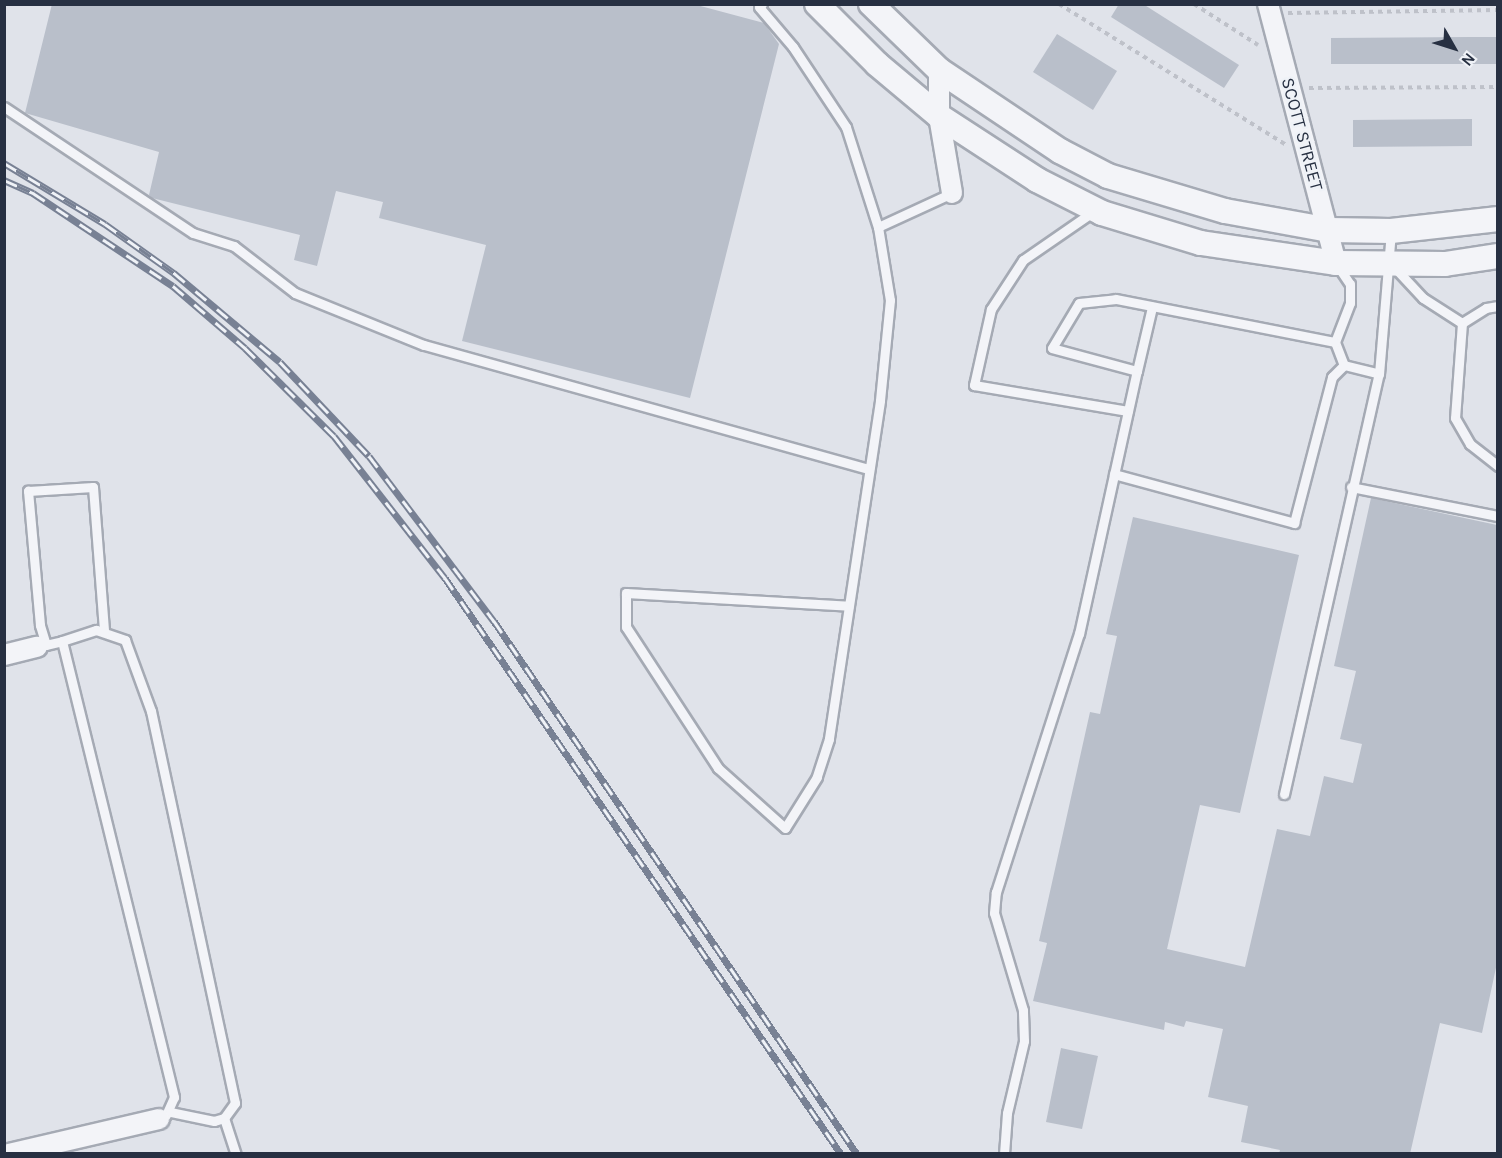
<!DOCTYPE html>
<style>
body{margin:0}
#map{position:relative;width:1502px;height:1158px;overflow:hidden;background:#e0e3ea;font-family:Karla,sans-serif}
div>[style]{position:absolute}
.building>*{inset:0;background:#b9bfca}
.path>*{height:4px;margin-top:-2px;transform-origin:0;background:repeating-linear-gradient(90deg,#bec1c9 0 4.5px,transparent 0 9px)}
.roads{filter:drop-shadow(2px 0 #a5aab4) drop-shadow(-2px 0 #a5aab4) drop-shadow(0 2px #a5aab4) drop-shadow(0 -2px #a5aab4)}
.service>*{height:9px;margin:-4.5px;padding:0 4.5px;transform-origin:4.5px;border-radius:4.5px;background:#f3f4f8}
.minor>*{height:20px;margin:-10px;padding:0 10px;transform-origin:10px;border-radius:10px;background:#f3f4f8}
.tertiary>*{height:24px;margin:-12px;padding:0 12px;transform-origin:12px;border-radius:12px;background:#f3f4f8}
.rail>*{height:7px;margin-top:-3.5px;transform-origin:0;background:repeating-linear-gradient(90deg,#eff2f7 0 14px,#788194 0 28px);box-sizing:border-box;border-block:2px solid #788194}
span{translate:-50% -50%;white-space:nowrap;text-align:center;line-height:1.15;-webkit-text-stroke:5px #eff2f7;paint-order:stroke}
.street-label{font-size:18px;color:#273042}
.frame{position:absolute;inset:0;border:6px solid #273042;pointer-events:none}
.north{position:absolute;left:1424px;top:18px;width:60px;height:60px;-webkit-text-stroke:4px #eff2f7;paint-order:stroke;rotate:129deg;font-size:16px;font-weight:700;line-height:24px;text-align:center;color:#273042}
.north::after{content:'';display:block;margin:auto;width:21px;height:27px;background:#273042;clip-path:polygon(50% 0,100% 100%,50% 72%,0 100%)}
</style>
<div id="map">
<div class="building">
<i style="clip-path:polygon(52px 4px,693px 4px,764px 23px,779px 44px,690px 398px,462px 341px,486px 245px,379px 218px,383px 202px,336px 191px,317px 266px,294px 260px,300px 235px,152px 198px,149px 195px,159px 152px,25px 113px)"></i>
<i style="clip-path:polygon(1119px 4px,1143px 4px,1239px 65px,1224px 88px,1111px 17px)"></i>
<i style="clip-path:polygon(1057px 34px,1117px 71px,1093px 110px,1033px 72px)"></i>
<i style="clip-path:polygon(1469px 37px,1497px 37px,1497px 64px,1331px 64px,1331px 38px)"></i>
<i style="clip-path:polygon(1472px 119px,1472px 146px,1353px 147px,1353px 120px)"></i>
<i style="clip-path:polygon(1371px 498px,1497px 525px,1497px 963px,1482px 1033px,1440px 1023px,1410px 1154px,1279px 1154px,1280px 1150px,1241px 1142px,1248px 1106px,1208px 1097px,1223px 1029px,1186px 1021px,1184px 1027px,1165px 1022px,1164px 1030px,1033px 1001px,1047px 943px,1039px 941px,1090px 712px,1100px 714px,1117px 636px,1106px 634px,1133px 517px,1299px 555px,1240px 813px,1200px 805px,1167px 949px,1245px 967px,1277px 829px,1310px 836px,1324px 776px,1353px 783px,1362px 744px,1340px 739px,1356px 671px,1334px 666px)"></i>
<i style="clip-path:polygon(1061px 1048px,1098px 1056px,1082px 1129px,1046px 1122px)"></i>
</div>
<div class="path">
<i style="left:1059px;top:4px;width:267px;rotate:31.8deg"></i>
<i style="left:1194px;top:4px;width:76px;rotate:32.6deg"></i>
<i style="left:1288px;top:13px;width:210px;rotate:-0.8deg"></i>
<i style="left:1309px;top:88px;width:189px;rotate:-0.3deg"></i>
</div>
<div class="roads">
<div class="service">
<i style="left:762px;top:4px;width:4px;rotate:135deg"></i>
<i style="left:759px;top:7px;width:52px;rotate:49.6deg"></i>
<i style="left:793px;top:47px;width:96px;rotate:56.5deg"></i>
<i style="left:846px;top:127px;width:105px;rotate:72.3deg"></i>
<i style="left:878px;top:227px;width:74px;rotate:80.7deg"></i>
<i style="left:890px;top:300px;width:101px;rotate:95.7deg"></i>
<i style="left:880px;top:401px;width:342px;rotate:98.6deg"></i>
<i style="left:829px;top:739px;width:40px;rotate:108deg"></i>
<i style="left:817px;top:777px;width:60px;rotate:122.1deg"></i>
<i style="left:785px;top:828px;width:90px;rotate:-138.2deg"></i>
<i style="left:718px;top:768px;width:168px;rotate:-123.1deg"></i>
<i style="left:626px;top:627px;width:34px;rotate:-90deg"></i>
<i style="left:626px;top:593px;width:223px;rotate:3.3deg"></i>
<i style="left:4px;top:107px;width:227px;rotate:33.7deg"></i>
<i style="left:193px;top:233px;width:43px;rotate:17.6deg"></i>
<i style="left:234px;top:246px;width:77px;rotate:37.6deg"></i>
<i style="left:295px;top:293px;width:139px;rotate:22deg"></i>
<i style="left:424px;top:345px;width:462px;rotate:15.6deg"></i>
<i style="left:1094px;top:211px;width:86px;rotate:145.4deg"></i>
<i style="left:1023px;top:260px;width:59px;rotate:123.1deg"></i>
<i style="left:991px;top:309px;width:78px;rotate:102.6deg"></i>
<i style="left:974px;top:385px;width:156px;rotate:9.6deg"></i>
<i style="left:878px;top:227px;width:81px;rotate:-24.7deg"></i>
<i style="left:1337px;top:265px;width:23px;rotate:56deg"></i>
<i style="left:1350px;top:284px;width:19px;rotate:90deg"></i>
<i style="left:1350px;top:303px;width:42px;rotate:111deg"></i>
<i style="left:1335px;top:342px;width:25px;rotate:69deg"></i>
<i style="left:1344px;top:365px;width:36px;rotate:14deg"></i>
<i style="left:1395px;top:268px;width:41px;rotate:47deg"></i>
<i style="left:1423px;top:298px;width:46px;rotate:32.7deg"></i>
<i style="left:1498px;top:306px;width:12px;rotate:171deg"></i>
<i style="left:1486px;top:308px;width:28px;rotate:148deg"></i>
<i style="left:1462px;top:323px;width:95px;rotate:94.2deg"></i>
<i style="left:1455px;top:418px;width:30px;rotate:60deg"></i>
<i style="left:1470px;top:444px;width:36px;rotate:38deg"></i>
<i style="left:1137px;top:371px;width:66px;rotate:-76.8deg"></i>
<i style="left:1114px;top:474px;width:187px;rotate:15.2deg"></i>
<i style="left:1294px;top:523px;width:151px;rotate:-75.4deg"></i>
<i style="left:1332px;top:377px;width:17px;rotate:-45deg"></i>
<i style="left:1351px;top:487px;width:150px;rotate:11.2deg"></i>
<i style="left:62px;top:641px;width:36px;rotate:-18deg"></i>
<i style="left:96px;top:630px;width:31px;rotate:19deg"></i>
<i style="left:125px;top:640px;width:76px;rotate:69.9deg"></i>
<i style="left:151px;top:711px;width:401px;rotate:77.9deg"></i>
<i style="left:235px;top:1103px;width:19px;rotate:126deg"></i>
<i style="left:224px;top:1118px;width:10px;rotate:163deg"></i>
<i style="left:214px;top:1121px;width:45px;rotate:-168.4deg"></i>
<i style="left:46px;top:645px;width:21px;rotate:-107deg"></i>
<i style="left:40px;top:625px;width:135px;rotate:-95.1deg"></i>
<i style="left:28px;top:491px;width:65px;rotate:-3.5deg"></i>
<i style="left:93px;top:487px;width:144px;rotate:85.6deg"></i>
<i style="left:37px;top:647px;width:26px;rotate:-13deg"></i>
<i style="left:62px;top:641px;width:470px;rotate:76.2deg"></i>
<i style="left:174px;top:1097px;width:20px;rotate:114deg"></i>
<i style="left:1284px;top:794px;width:431px;rotate:-77.3deg"></i>
<i style="left:1379px;top:374px;width:143px;rotate:-85.2deg"></i>
<i style="left:224px;top:1118px;width:38px;rotate:72deg"></i>
<i style="left:1004px;top:1154px;width:41px;rotate:-85.8deg"></i>
<i style="left:1007px;top:1113px;width:74px;rotate:-76.7deg"></i>
<i style="left:1024px;top:1041px;width:31px;rotate:-92deg"></i>
<i style="left:1023px;top:1010px;width:101px;rotate:-106.6deg"></i>
<i style="left:994px;top:913px;width:21px;rotate:-85deg"></i>
<i style="left:996px;top:892px;width:271px;rotate:-72.2deg"></i>
<i style="left:1079px;top:634px;width:269px;rotate:-77.6deg"></i>
<i style="left:1137px;top:371px;width:88px;rotate:-164.9deg"></i>
<i style="left:1052px;top:348px;width:52px;rotate:-59deg"></i>
<i style="left:1079px;top:303px;width:37px;rotate:-6deg"></i>
<i style="left:1116px;top:299px;width:223px;rotate:11.1deg"></i>
</div>
<div class="minor">
<i style="left:1268px;top:4px;width:268px;rotate:75.3deg"></i>
<i style="left:939px;top:70px;width:46px;rotate:90deg"></i>
<i style="left:939px;top:116px;width:78px;rotate:80.4deg"></i>
<i style="left:4px;top:655px;width:34px;rotate:-14deg"></i>
<i style="left:9px;top:1154px;width:154px;rotate:-13.1deg"></i>
</div>
<div class="tertiary">
<i style="left:817px;top:4px;width:85px;rotate:45deg"></i>
<i style="left:877px;top:64px;width:81px;rotate:40deg"></i>
<i style="left:939px;top:116px;width:117px;rotate:33.1deg"></i>
<i style="left:1037px;top:180px;width:73px;rotate:26.9deg"></i>
<i style="left:1102px;top:213px;width:103px;rotate:16.9deg"></i>
<i style="left:1201px;top:243px;width:136px;rotate:8.4deg"></i>
<i style="left:1336px;top:263px;width:109px;rotate:0.5deg"></i>
<i style="left:1445px;top:264px;width:54px;rotate:-8.6deg"></i>
<i style="left:871px;top:4px;width:95px;rotate:44.1deg"></i>
<i style="left:939px;top:70px;width:146px;rotate:33.8deg"></i>
<i style="left:1060px;top:151px;width:54px;rotate:27.5deg"></i>
<i style="left:1108px;top:176px;width:122px;rotate:16.7deg"></i>
<i style="left:1225px;top:211px;width:107px;rotate:10.3deg"></i>
<i style="left:1330px;top:230px;width:61px;rotate:0.9deg"></i>
<i style="left:1391px;top:231px;width:108px;rotate:-6.4deg"></i>
</div>
</div>
<div class="rail">
<i style="left:4px;top:163px;width:118px;rotate:31.1deg"></i>
<i style="left:105px;top:224px;width:85px;rotate:35.4deg"></i>
<i style="left:174px;top:273px;width:138px;rotate:40deg"></i>
<i style="left:280px;top:362px;width:129px;rotate:46.6deg"></i>
<i style="left:369px;top:456px;width:207px;rotate:52.9deg"></i>
<i style="left:494px;top:621px;width:645px;rotate:55.74deg"></i>
<i style="left:4px;top:180px;width:32px;rotate:24deg"></i>
<i style="left:33px;top:193px;width:168px;rotate:33.6deg"></i>
<i style="left:173px;top:286px;width:95px;rotate:40.7deg"></i>
<i style="left:245px;top:348px;width:125px;rotate:44.7deg"></i>
<i style="left:334px;top:436px;width:180px;rotate:52deg"></i>
<i style="left:445px;top:578px;width:699px;rotate:55.49deg"></i>
</div>
<div class="street-label">
<span style="left:1302px;top:134px;rotate:75deg">SCOTT STREET</span>
</div>
<div class="frame"></div>
<div class="north">N</div>
</div>
